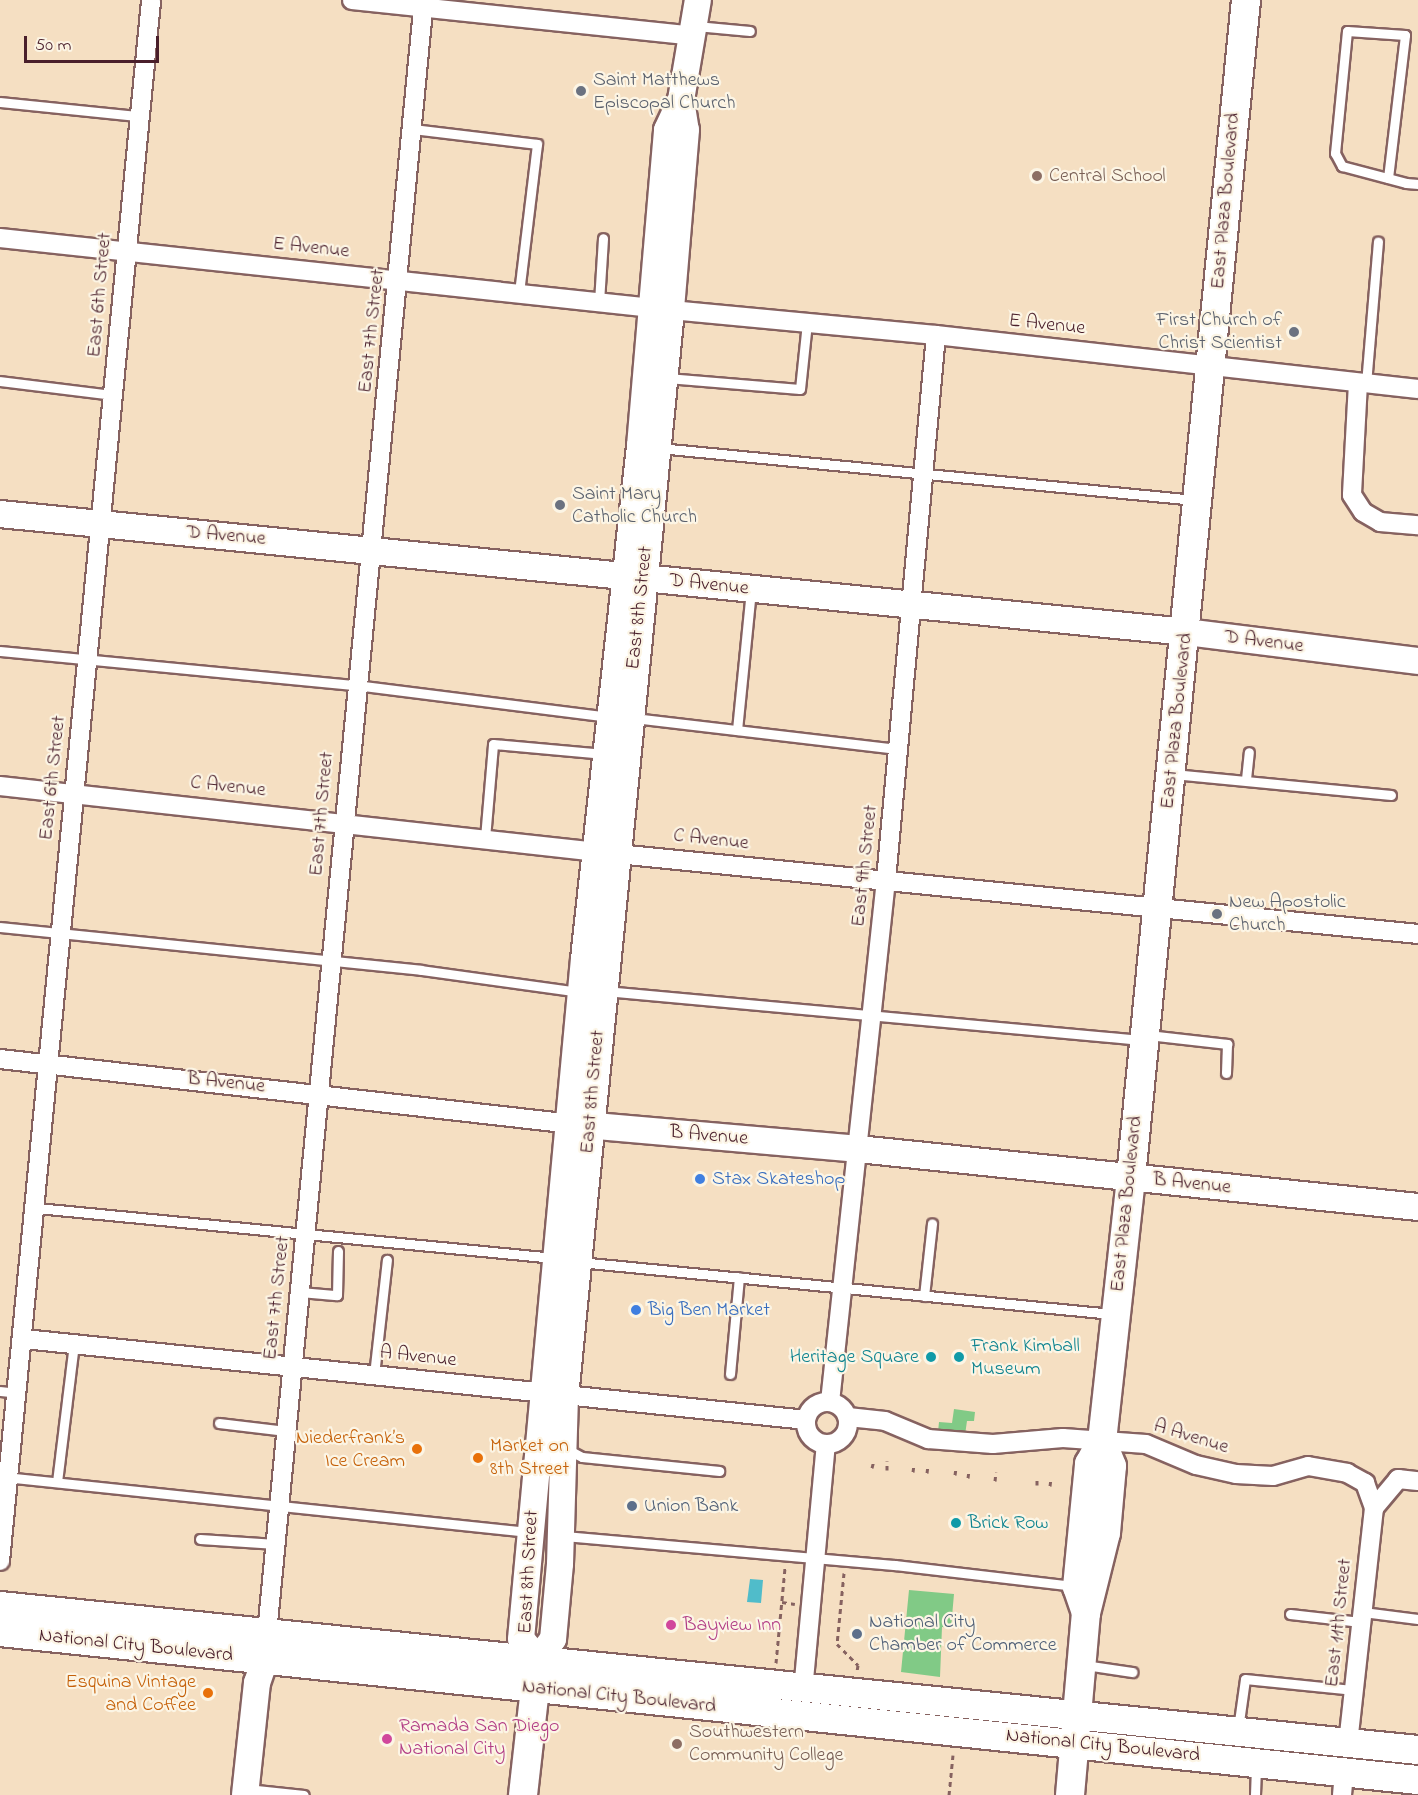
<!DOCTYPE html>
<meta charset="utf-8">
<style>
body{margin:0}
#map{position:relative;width:1418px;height:1795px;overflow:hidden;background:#f5dfc2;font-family:"Indie Flower",sans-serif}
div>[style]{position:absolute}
.green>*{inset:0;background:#81ca86}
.water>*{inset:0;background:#50bcca}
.path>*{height:3px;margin-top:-1.5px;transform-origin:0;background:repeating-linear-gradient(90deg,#866260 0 4.5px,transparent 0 9px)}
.roads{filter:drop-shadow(2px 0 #866260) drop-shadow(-2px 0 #866260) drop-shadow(0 2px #866260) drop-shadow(0 -2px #866260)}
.lane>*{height:9px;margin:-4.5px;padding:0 4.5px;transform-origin:4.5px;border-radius:4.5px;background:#fff}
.street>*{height:18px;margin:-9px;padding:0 9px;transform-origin:9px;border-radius:9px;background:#fff}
.street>.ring{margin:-9px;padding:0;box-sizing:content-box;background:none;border:18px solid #fff;border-radius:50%}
.secondary>*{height:26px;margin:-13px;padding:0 13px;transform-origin:13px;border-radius:13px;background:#fff}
.primary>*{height:28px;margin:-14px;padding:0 14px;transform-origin:14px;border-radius:14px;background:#fff}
.dots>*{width:16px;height:16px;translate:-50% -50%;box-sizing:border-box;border:3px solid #fcf5e5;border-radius:50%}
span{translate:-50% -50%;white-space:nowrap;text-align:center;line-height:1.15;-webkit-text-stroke:4.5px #fcf5e5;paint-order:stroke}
.worship-label{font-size:20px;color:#5b616d}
.left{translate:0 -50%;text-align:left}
.right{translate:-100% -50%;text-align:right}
.education-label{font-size:20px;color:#785e54}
.street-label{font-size:20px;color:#4a1f2b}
.shop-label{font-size:20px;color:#366cbe}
.culture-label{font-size:20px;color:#0d838f}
.food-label{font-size:20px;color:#c56008}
.service-label{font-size:20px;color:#4e5e75}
.hotel-label{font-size:20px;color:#b23c85}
.scale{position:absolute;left:24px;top:36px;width:135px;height:27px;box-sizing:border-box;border:3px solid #4a1f2b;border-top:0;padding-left:8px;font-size:18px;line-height:21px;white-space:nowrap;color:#4a1f2b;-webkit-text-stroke:4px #fcf5e5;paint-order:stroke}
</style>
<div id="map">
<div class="green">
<i style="clip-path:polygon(954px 1409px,975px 1412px,974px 1421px,967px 1421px,965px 1435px,938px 1432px,939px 1422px,952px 1423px)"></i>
<i style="clip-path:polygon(909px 1590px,954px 1594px,951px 1628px,942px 1627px,940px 1677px,901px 1672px)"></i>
</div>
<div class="water">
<i style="clip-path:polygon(750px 1579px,763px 1580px,761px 1603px,747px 1602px)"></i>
</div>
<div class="path">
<i style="left:872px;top:1468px;width:8px;rotate:-76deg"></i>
<i style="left:887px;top:1470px;width:9px;rotate:-90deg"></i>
<i style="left:913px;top:1472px;width:8px;rotate:-83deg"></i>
<i style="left:927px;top:1473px;width:8px;rotate:-83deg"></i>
<i style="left:955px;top:1475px;width:7px;rotate:-82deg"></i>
<i style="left:968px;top:1478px;width:8px;rotate:-83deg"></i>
<i style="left:995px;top:1481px;width:9px;rotate:-84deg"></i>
<i style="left:1037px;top:1485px;width:8px;rotate:-90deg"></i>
<i style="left:1050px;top:1486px;width:8px;rotate:-83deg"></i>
<i style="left:844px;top:1573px;width:71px;rotate:95.6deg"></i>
<i style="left:837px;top:1644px;width:30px;rotate:45deg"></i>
<i style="left:858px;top:1665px;width:6px;rotate:99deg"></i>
<i style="left:782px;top:1602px;width:13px;rotate:9deg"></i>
<i style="left:776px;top:1663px;width:95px;rotate:-84.6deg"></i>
<i style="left:949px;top:1795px;width:40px;rotate:-84.3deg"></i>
</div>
<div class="roads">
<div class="lane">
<i style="left:696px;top:26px;width:54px;rotate:5.3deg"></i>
<i style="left:0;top:102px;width:138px;rotate:5.8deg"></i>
<i style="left:413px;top:129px;width:125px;rotate:6.9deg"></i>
<i style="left:537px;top:144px;width:150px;rotate:96.9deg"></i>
<i style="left:1388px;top:178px;width:144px;rotate:-83.2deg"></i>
<i style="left:1405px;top:35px;width:58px;rotate:-176.1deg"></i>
<i style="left:1347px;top:31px;width:123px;rotate:95.6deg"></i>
<i style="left:1335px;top:153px;width:15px;rotate:62deg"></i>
<i style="left:1342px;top:166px;width:66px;rotate:14.9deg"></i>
<i style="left:1406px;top:183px;width:12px;rotate:5deg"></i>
<i style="left:599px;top:302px;width:64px;rotate:-86.4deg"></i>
<i style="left:667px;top:378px;width:133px;rotate:4.7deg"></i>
<i style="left:800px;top:389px;width:67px;rotate:-84deg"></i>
<i style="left:0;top:381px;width:114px;rotate:7.1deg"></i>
<i style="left:1366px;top:384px;width:143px;rotate:-85.2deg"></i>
<i style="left:659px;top:448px;width:539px;rotate:5.54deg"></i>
<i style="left:0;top:651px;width:358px;rotate:5.5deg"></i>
<i style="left:356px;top:685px;width:255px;rotate:7.2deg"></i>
<i style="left:634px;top:718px;width:267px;rotate:6.7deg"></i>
<i style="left:737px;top:730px;width:141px;rotate:-84.3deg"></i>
<i style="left:1173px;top:774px;width:219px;rotate:5.5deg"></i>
<i style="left:1246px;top:779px;width:27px;rotate:-84deg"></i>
<i style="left:485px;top:838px;width:94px;rotate:-85.1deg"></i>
<i style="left:493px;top:744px;width:112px;rotate:5.1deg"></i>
<i style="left:0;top:927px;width:423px;rotate:5.8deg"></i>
<i style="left:421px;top:970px;width:160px;rotate:7.9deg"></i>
<i style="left:605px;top:991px;width:538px;rotate:5.22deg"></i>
<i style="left:1148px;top:1035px;width:80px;rotate:6.5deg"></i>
<i style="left:1227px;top:1044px;width:29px;rotate:92deg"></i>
<i style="left:37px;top:1208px;width:519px;rotate:5.52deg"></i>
<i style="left:579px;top:1262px;width:536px;rotate:5.57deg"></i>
<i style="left:300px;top:1292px;width:37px;rotate:5deg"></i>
<i style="left:337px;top:1295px;width:44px;rotate:-88.7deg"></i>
<i style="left:924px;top:1296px;width:73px;rotate:-83.7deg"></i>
<i style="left:730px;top:1374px;width:97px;rotate:-84.7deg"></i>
<i style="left:374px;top:1375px;width:116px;rotate:-83.6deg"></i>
<i style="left:0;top:1391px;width:18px;rotate:6deg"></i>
<i style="left:219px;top:1423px;width:67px;rotate:6.8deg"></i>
<i style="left:565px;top:1448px;width:19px;rotate:28deg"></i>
<i style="left:582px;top:1457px;width:138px;rotate:5.8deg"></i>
<i style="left:5px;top:1477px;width:526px;rotate:6deg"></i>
<i style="left:57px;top:1482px;width:139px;rotate:-83deg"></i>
<i style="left:563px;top:1536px;width:333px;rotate:5deg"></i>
<i style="left:895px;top:1565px;width:181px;rotate:6.7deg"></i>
<i style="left:200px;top:1539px;width:76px;rotate:3.8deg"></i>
<i style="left:1363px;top:1612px;width:55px;rotate:7.3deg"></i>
<i style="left:1290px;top:1614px;width:71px;rotate:6.4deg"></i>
<i style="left:1085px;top:1665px;width:48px;rotate:8.5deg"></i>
<i style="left:1238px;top:1729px;width:50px;rotate:-82deg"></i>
<i style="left:1245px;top:1679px;width:110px;rotate:5.8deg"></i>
<i style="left:247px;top:1789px;width:57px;rotate:6deg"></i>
<i style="left:1255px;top:1795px;width:27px;rotate:-88deg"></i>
</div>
<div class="street">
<i style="left:352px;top:0;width:345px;rotate:6deg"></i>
<i style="left:0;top:238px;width:656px;rotate:6.13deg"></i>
<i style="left:671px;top:310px;width:266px;rotate:5.4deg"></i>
<i style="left:936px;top:335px;width:485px;rotate:6.4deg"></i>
<i style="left:1358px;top:383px;width:112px;rotate:93.1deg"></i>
<i style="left:1352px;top:495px;width:20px;rotate:57deg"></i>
<i style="left:1363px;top:512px;width:20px;rotate:30deg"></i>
<i style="left:1380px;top:522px;width:38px;rotate:5deg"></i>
<i style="left:0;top:786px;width:601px;rotate:6.31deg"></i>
<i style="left:597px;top:852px;width:825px;rotate:5.7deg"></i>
<i style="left:0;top:1059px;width:576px;rotate:6.48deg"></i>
<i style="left:24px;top:1339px;width:786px;rotate:5.91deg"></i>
<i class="ring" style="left:806px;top:1402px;width:24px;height:24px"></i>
<i style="left:830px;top:1402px;width:525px;rotate:-83.88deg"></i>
<i style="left:886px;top:880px;width:547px;rotate:-84.76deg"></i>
<i style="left:848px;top:1417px;width:37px;rotate:6deg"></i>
<i style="left:885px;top:1421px;width:47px;rotate:22.7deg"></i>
<i style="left:928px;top:1439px;width:65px;rotate:4.4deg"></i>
<i style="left:993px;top:1444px;width:70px;rotate:-4.9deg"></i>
<i style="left:1063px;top:1438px;width:83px;rotate:4.1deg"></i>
<i style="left:1146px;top:1444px;width:54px;rotate:22.8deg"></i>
<i style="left:1196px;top:1465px;width:41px;rotate:12.7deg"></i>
<i style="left:1236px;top:1474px;width:37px;rotate:3deg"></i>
<i style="left:1273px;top:1476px;width:36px;rotate:-16deg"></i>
<i style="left:1308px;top:1466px;width:40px;rotate:10deg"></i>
<i style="left:1347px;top:1473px;width:21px;rotate:29deg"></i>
<i style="left:1365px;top:1483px;width:27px;rotate:70deg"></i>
<i style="left:1374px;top:1508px;width:236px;rotate:96.3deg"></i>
<i style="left:1374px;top:1508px;width:38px;rotate:-50deg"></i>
<i style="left:1398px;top:1479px;width:20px;rotate:6deg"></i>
<i style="left:0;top:1561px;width:1568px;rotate:-84.47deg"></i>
<i style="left:267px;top:1633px;width:1641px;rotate:-84.51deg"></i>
<i style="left:804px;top:1680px;width:236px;rotate:-84.7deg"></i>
<i style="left:1342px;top:1795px;width:24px;rotate:-85deg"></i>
</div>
<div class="secondary">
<i style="left:681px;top:100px;width:30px;rotate:81deg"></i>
<i style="left:686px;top:130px;width:181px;rotate:94.8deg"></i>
<i style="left:671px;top:310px;width:1091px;rotate:95.57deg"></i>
<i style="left:565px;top:1396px;width:168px;rotate:91.7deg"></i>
<i style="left:560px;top:1564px;width:75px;rotate:95.3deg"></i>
<i style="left:553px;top:1639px;width:25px;rotate:127deg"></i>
<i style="left:538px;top:1659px;width:26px;rotate:-130deg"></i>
<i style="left:521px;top:1639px;width:683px;rotate:-84.71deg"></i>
<i style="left:584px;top:959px;width:516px;rotate:-83.77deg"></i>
<i style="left:640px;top:446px;width:317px;rotate:-85.1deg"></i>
<i style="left:667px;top:130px;width:33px;rotate:-65deg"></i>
<i style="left:681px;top:100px;width:101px;rotate:-80.4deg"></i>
<i style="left:0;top:514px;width:1192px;rotate:5.68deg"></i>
<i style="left:1186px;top:632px;width:234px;rotate:7.1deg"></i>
<i style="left:573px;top:1124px;width:286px;rotate:5deg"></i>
<i style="left:858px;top:1149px;width:563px;rotate:5.91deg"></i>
<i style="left:245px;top:1795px;width:113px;rotate:-83.9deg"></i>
<i style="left:257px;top:1683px;width:24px;rotate:-71deg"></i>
</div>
<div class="primary">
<i style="left:0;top:1606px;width:1425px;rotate:5.8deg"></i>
<i style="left:1086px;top:1613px;width:28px;rotate:-109deg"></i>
<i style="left:1077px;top:1587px;width:124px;rotate:-84.4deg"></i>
<i style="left:1089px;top:1464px;width:26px;rotate:-61deg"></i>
<i style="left:1102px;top:1441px;width:266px;rotate:-83.7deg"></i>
<i style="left:1131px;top:1177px;width:1183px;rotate:-84.42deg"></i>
<i style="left:0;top:1632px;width:1426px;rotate:5.96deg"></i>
<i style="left:523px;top:1795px;width:126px;rotate:-83.6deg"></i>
<i style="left:1070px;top:1795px;width:183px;rotate:-85deg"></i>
<i style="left:1086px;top:1613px;width:82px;rotate:-76deg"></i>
<i style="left:1106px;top:1533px;width:67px;rotate:-84.9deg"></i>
<i style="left:1112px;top:1466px;width:27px;rotate:-112deg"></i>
</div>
</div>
<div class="dots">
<i style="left:581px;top:91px;background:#6b7280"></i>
<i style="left:1037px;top:176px;background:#8d6e63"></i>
<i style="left:1294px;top:332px;background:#6b7280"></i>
<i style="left:560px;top:505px;background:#6b7280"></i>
<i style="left:1217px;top:914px;background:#6b7280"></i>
<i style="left:700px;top:1179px;background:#3f7fe0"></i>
<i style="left:636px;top:1310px;background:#3f7fe0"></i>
<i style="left:931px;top:1357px;background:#0f9aa8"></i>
<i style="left:959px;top:1357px;background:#0f9aa8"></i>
<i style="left:417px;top:1449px;background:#e8710a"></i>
<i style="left:478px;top:1458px;background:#e8710a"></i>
<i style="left:632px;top:1506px;background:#5c6f8a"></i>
<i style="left:956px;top:1523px;background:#0f9aa8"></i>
<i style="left:671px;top:1625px;background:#d1479c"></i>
<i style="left:857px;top:1634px;background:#5c6f8a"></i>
<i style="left:208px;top:1693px;background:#e8710a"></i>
<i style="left:387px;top:1739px;background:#d1479c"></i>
<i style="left:677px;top:1744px;background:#8d6e63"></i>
</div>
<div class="worship-label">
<span class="left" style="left:593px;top:92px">Saint Matthews<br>Episcopal Church</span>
<span class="right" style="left:1282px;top:332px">First Church of<br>Christ Scientist</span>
<span class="left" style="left:572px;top:506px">Saint Mary<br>Catholic Church</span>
<span class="left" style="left:1229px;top:914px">New Apostolic<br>Church</span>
</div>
<div class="education-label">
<span class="left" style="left:1049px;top:176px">Central School</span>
<span class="left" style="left:689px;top:1744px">Southwestern<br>Community College</span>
</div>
<div class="street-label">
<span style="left:1226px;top:201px;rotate:-85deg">East Plaza Boulevard</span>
<span style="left:311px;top:248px;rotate:6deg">E Avenue</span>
<span style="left:100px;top:295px;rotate:-85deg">East 6th Street</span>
<span style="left:1047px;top:325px;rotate:6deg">E Avenue</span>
<span style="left:372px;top:331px;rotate:-84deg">East 7th Street</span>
<span style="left:226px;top:536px;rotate:5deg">D Avenue</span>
<span style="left:709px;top:585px;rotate:6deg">D Avenue</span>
<span style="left:640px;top:608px;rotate:-84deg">East 8th Street</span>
<span style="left:1264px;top:642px;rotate:7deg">D Avenue</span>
<span style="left:1177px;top:721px;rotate:-84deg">East Plaza Boulevard</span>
<span style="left:53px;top:778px;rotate:-84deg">East 6th Street</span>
<span style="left:228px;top:787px;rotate:6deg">C Avenue</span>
<span style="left:322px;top:814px;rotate:-85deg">East 7th Street</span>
<span style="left:711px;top:840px;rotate:6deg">C Avenue</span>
<span style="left:865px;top:866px;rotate:-84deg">East 9th Street</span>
<span style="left:226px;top:1083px;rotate:6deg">B Avenue</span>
<span style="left:593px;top:1092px;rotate:-85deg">East 8th Street</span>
<span style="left:709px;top:1136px;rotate:5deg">B Avenue</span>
<span style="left:1192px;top:1184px;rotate:6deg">B Avenue</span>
<span style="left:1127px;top:1204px;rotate:-84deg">East Plaza Boulevard</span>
<span style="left:277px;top:1298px;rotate:-84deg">East 7th Street</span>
<span style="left:418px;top:1357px;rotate:6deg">A Avenue</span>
<span style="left:1191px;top:1437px;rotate:17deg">A Avenue</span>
<span style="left:529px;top:1572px;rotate:-87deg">East 8th Street</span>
<span style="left:1339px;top:1623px;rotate:-84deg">East 11th Street</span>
<span style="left:136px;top:1646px;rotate:6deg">National City Boulevard</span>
<span style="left:619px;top:1697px;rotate:6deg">National City Boulevard</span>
<span style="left:1103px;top:1746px;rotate:6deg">National City Boulevard</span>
</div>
<div class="shop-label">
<span class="left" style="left:712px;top:1179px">Stax Skateshop</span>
<span class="left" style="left:648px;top:1310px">Big Ben Market</span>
</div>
<div class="culture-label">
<span class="left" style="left:971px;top:1358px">Frank Kimball<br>Museum</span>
<span class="right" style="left:919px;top:1357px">Heritage Square</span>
<span class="left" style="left:968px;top:1523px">Brick Row</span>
</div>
<div class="food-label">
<span class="right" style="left:405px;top:1450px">Niederfrank’s<br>Ice Cream</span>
<span class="left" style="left:490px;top:1458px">Market on<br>8th Street</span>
<span class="right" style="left:196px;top:1694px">Esquina Vintage<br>and Coffee</span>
</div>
<div class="service-label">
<span class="left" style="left:644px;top:1506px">Union Bank</span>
<span class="left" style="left:869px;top:1634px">National City<br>Chamber of Commerce</span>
</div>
<div class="hotel-label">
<span class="left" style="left:683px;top:1625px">Bayview Inn</span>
<span class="left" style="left:399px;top:1738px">Ramada San Diego<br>National City</span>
</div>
<div class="scale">50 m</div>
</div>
